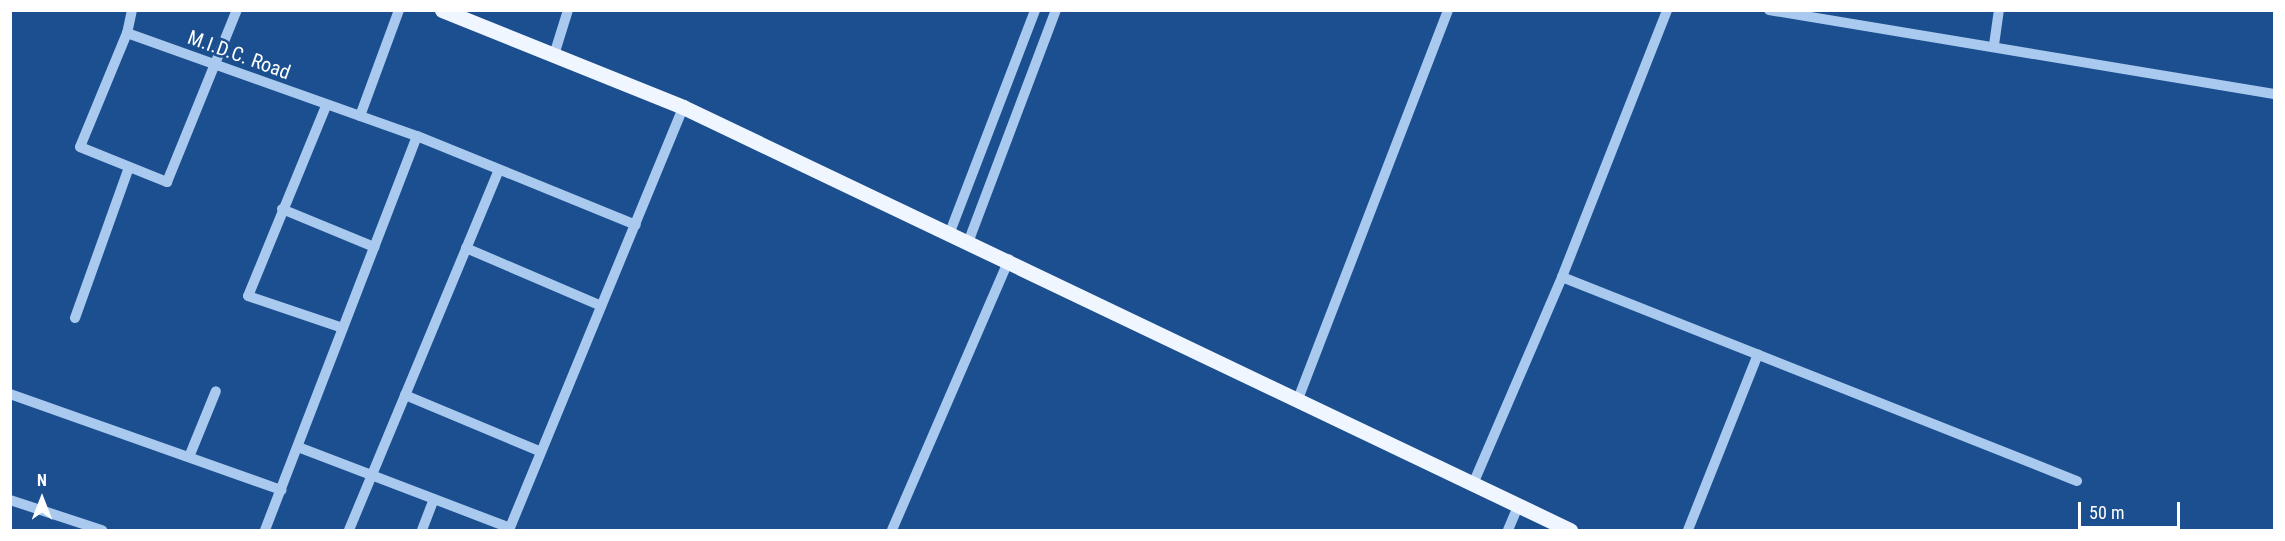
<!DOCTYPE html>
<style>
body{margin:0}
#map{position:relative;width:2285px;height:541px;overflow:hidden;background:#1b4f8f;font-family:"Roboto Condensed",sans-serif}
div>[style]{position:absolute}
.minor>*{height:10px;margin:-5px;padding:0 5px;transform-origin:5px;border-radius:5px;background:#a9c9ee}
.major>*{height:15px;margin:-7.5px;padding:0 7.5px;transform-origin:7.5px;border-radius:7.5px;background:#f0f6ff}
span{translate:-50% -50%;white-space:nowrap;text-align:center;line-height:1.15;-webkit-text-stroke:5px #1b4f8f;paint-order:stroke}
.street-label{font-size:20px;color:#fff}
.frame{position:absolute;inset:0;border:12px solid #fff;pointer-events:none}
.north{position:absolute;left:12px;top:469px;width:60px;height:60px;-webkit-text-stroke:4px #1b4f8f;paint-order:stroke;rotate:0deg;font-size:16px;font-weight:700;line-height:24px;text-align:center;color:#fff}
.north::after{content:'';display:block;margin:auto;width:21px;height:27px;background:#fff;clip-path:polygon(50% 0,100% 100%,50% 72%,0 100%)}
.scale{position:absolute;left:2078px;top:502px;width:102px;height:27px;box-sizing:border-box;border:3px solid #fff;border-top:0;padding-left:8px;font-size:18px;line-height:21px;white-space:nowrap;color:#fff;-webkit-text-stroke:4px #1b4f8f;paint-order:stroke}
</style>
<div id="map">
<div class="minor">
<i style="left:132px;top:10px;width:24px;rotate:102deg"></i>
<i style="left:127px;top:33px;width:308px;rotate:19.6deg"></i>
<i style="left:417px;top:136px;width:236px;rotate:22.1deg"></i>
<i style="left:1769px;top:10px;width:512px;rotate:9.44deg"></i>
<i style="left:127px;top:33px;width:123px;rotate:112.4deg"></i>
<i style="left:80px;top:147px;width:94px;rotate:21.9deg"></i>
<i style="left:167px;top:182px;width:186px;rotate:-67.9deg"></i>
<i style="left:1994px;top:45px;width:35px;rotate:-82deg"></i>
<i style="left:554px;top:55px;width:47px;rotate:-72.7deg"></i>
<i style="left:326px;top:106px;width:205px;rotate:112.3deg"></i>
<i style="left:248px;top:296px;width:100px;rotate:18.6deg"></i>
<i style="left:360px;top:116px;width:113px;rotate:-69.8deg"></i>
<i style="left:282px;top:209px;width:100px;rotate:22.4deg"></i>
<i style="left:950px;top:232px;width:238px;rotate:-69deg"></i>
<i style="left:969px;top:240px;width:246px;rotate:-69.3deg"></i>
<i style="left:466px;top:248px;width:147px;rotate:23.2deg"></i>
<i style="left:1562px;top:277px;width:287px;rotate:-68.5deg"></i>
<i style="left:75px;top:318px;width:160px;rotate:-70.3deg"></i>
<i style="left:10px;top:394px;width:288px;rotate:19.5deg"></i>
<i style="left:405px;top:395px;width:147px;rotate:22.7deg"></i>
<i style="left:1298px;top:399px;width:417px;rotate:-68.9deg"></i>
<i style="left:298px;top:447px;width:227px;rotate:20.9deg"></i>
<i style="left:189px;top:457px;width:71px;rotate:-67.8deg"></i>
<i style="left:1473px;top:484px;width:225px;rotate:-66.7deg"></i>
<i style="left:1562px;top:277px;width:554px;rotate:21.61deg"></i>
<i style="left:10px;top:500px;width:97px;rotate:18.1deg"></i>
<i style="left:265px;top:530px;width:422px;rotate:-68.9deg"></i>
<i style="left:349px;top:530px;width:388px;rotate:-67.4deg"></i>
<i style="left:422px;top:530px;width:33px;rotate:-69deg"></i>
<i style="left:509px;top:530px;width:457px;rotate:-67.6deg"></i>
<i style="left:892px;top:530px;width:295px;rotate:-66.6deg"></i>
<i style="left:1508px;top:530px;width:26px;rotate:-67deg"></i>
<i style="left:1688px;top:530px;width:189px;rotate:-68.3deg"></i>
</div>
<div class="major">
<i style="left:442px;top:10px;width:260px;rotate:21.9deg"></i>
<i style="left:683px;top:107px;width:983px;rotate:25.5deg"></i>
</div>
<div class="street-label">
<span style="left:239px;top:55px;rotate:20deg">M.I.D.C. Road</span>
</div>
<div class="frame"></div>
<div class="north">N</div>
<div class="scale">50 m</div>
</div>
